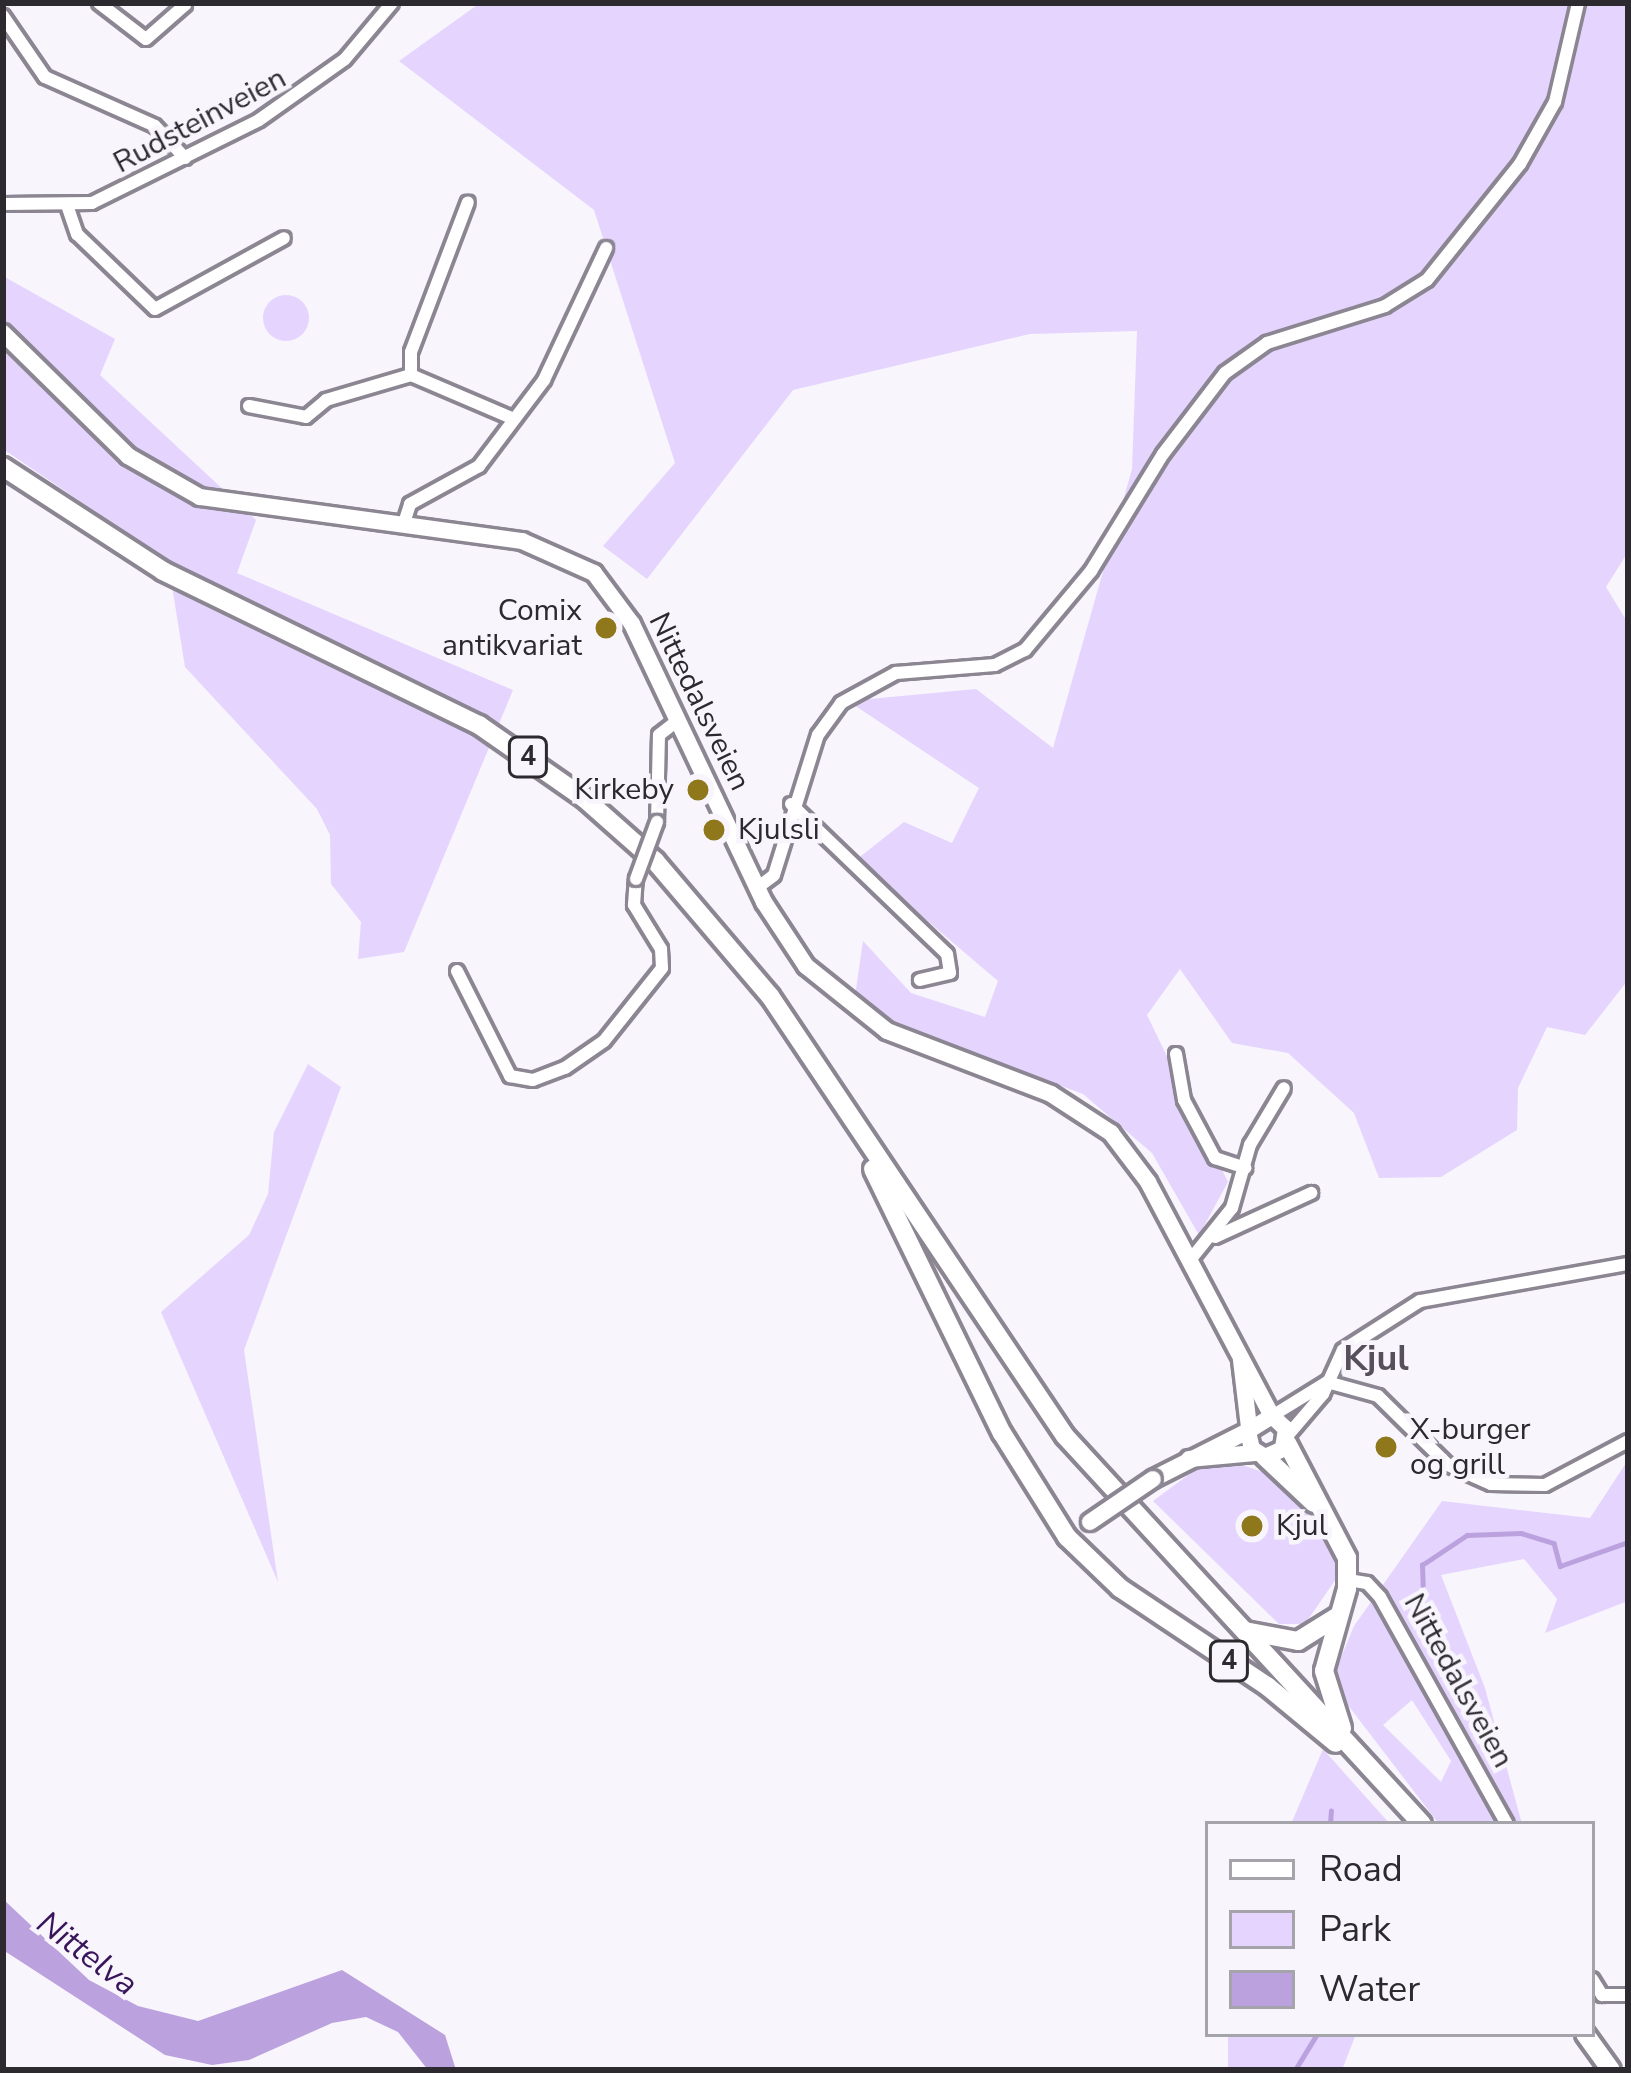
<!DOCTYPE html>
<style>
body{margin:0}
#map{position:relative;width:1631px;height:2073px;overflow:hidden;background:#f8f5fd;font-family:"Nunito Sans",sans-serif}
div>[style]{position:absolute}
.green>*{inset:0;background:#e5d5fe}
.round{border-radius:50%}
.water>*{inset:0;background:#bba2de}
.stream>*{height:4.5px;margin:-2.25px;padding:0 2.25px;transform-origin:2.25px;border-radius:2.25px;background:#bba2de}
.roads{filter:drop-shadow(3px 0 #8b8692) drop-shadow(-3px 0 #8b8692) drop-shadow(0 3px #8b8692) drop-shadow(0 -3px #8b8692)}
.minor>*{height:12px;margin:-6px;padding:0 6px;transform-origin:6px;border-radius:6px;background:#fff}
.secondary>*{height:16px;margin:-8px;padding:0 8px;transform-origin:8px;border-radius:8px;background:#fff}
.trunk>*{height:18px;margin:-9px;padding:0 9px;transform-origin:9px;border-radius:9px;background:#fff}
.bridges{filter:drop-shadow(3px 0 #8b8692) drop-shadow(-3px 0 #8b8692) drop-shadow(0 3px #8b8692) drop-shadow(0 -3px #8b8692)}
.minor-bridge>*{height:12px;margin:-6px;padding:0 6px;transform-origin:6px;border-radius:6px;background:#fff}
.secondary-bridge>*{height:16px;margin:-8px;padding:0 8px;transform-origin:8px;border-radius:8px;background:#fff}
.dots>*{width:33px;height:33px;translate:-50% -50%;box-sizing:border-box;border:6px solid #f8f5fd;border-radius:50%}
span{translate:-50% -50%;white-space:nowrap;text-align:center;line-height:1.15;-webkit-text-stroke:9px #f8f5fd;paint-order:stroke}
.shield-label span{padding:3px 9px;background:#f8f5fd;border:3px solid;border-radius:9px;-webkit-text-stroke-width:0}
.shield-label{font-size:27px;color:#2c2a2f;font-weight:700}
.street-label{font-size:30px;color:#2c2a2f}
.poi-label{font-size:30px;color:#2c2a2f}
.right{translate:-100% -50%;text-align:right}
.left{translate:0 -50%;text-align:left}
.water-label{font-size:33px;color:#38145a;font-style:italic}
.quarter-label{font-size:36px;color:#55505b;font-weight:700}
.frame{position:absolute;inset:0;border:6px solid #2c2a2f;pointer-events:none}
.legend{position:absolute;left:1205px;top:1821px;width:390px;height:216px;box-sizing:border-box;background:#f8f5fd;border:3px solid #a6a4ab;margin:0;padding:15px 21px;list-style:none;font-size:36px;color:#2c2a2f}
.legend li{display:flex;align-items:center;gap:24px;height:60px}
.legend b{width:60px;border:3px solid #a6a4ab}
</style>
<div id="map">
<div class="green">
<i style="clip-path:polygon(480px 3px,1628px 3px,1628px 552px,1606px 587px,1628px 623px,1628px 980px,1585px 1035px,1547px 1027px,1518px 1088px,1517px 1130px,1441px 1177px,1379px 1178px,1354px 1113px,1288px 1053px,1232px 1043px,1180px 969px,1147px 1015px,1228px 1182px,1199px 1235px,1152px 1153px,1083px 1094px,902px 1027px,855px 996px,863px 941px,911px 993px,985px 1017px,998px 981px,856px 860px,904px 822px,952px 843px,979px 788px,848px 701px,976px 689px,1053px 748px,1132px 469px,1137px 331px,1030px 334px,793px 390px,647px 579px,603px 546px,675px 463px,594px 210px,399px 61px)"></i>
<i style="clip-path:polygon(3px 276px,115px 339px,100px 375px,256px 520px,237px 573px,513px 690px,404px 952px,358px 959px,361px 922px,331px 884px,330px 835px,317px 809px,185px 667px,168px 561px,3px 449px)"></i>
<i class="round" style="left:263px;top:295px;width:46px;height:46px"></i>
<i style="clip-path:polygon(308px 1064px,341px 1087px,244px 1350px,278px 1582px,161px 1312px,249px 1235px,268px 1194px,274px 1132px)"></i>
<i style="clip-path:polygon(evenodd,1628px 1460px,1628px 1601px,1545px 1633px,1557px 1599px,1524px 1559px,1441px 1575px,1485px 1688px,1522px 1824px,1439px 1824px,1344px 1700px,1336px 1669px,1354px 1626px,1442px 1501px,1590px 1518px,1628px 1460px,1412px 1700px,1451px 1761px,1441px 1782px,1383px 1725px,1412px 1700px)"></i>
<i style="clip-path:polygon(1239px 1464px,1278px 1477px,1329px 1537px,1338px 1576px,1305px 1624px,1279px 1624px,1153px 1501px,1199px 1467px)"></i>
<i style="clip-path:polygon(1323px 1749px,1390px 1824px,1291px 1824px)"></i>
<i style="clip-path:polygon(1228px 2034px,1356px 2034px,1342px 2070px,1228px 2070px)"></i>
</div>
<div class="water">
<i style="clip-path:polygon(3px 1899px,89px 1980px,138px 2006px,198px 2021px,342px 1970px,445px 2035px,456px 2070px,428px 2070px,398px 2032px,366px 2017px,332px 2023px,249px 2060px,212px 2065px,165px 2055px,3px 1950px)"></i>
</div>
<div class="stream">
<i style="left:1424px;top:1625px;width:60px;rotate:-91.9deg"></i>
<i style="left:1422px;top:1565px;width:54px;rotate:-33.7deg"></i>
<i style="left:1467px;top:1535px;width:54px;rotate:-2.1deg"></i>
<i style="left:1521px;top:1533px;width:34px;rotate:17deg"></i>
<i style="left:1554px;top:1543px;width:24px;rotate:75deg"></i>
<i style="left:1560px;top:1566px;width:72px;rotate:-19.4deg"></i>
<i style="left:1330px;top:1824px;width:13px;rotate:-86deg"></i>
<i style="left:1295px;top:2070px;width:42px;rotate:-58.6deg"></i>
</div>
<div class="roads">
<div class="minor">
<i style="left:99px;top:3px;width:59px;rotate:37.5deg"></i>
<i style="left:146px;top:39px;width:52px;rotate:-41.1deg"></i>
<i style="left:3px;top:16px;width:74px;rotate:55.5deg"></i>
<i style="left:45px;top:77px;width:120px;rotate:24deg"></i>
<i style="left:155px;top:126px;width:44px;rotate:46.8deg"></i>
<i style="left:3px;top:204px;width:89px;rotate:-0.6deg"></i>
<i style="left:92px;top:203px;width:186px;rotate:-26.4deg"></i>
<i style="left:259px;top:120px;width:105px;rotate:-35.3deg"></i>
<i style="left:345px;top:59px;width:73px;rotate:-50deg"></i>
<i style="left:68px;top:208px;width:28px;rotate:71deg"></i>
<i style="left:77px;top:234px;width:108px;rotate:43.9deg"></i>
<i style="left:155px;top:309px;width:147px;rotate:-28.8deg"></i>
<i style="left:411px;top:375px;width:23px;rotate:-90deg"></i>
<i style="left:411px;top:352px;width:160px;rotate:-69.2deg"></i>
<i style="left:249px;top:406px;width:58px;rotate:10.9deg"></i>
<i style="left:306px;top:417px;width:26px;rotate:-40deg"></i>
<i style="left:326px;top:400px;width:89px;rotate:-16.4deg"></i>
<i style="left:411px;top:375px;width:112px;rotate:23.1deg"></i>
<i style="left:403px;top:526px;width:23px;rotate:-72deg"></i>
<i style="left:410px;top:504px;width:79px;rotate:-28.8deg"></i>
<i style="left:479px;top:466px;width:108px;rotate:-52.9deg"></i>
<i style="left:544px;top:380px;width:146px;rotate:-64.8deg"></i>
<i style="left:791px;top:804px;width:216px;rotate:43.9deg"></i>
<i style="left:947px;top:954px;width:19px;rotate:81deg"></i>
<i style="left:950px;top:973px;width:31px;rotate:167deg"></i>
<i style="left:657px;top:822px;width:87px;rotate:-88.7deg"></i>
<i style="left:659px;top:735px;width:24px;rotate:-38deg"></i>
<i style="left:757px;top:888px;width:21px;rotate:-37deg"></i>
<i style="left:774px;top:875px;width:147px;rotate:-72.6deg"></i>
<i style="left:818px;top:735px;width:39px;rotate:-54deg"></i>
<i style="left:841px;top:703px;width:63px;rotate:-28.6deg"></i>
<i style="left:896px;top:673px;width:99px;rotate:-4.6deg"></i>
<i style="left:995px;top:665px;width:34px;rotate:-27deg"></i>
<i style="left:1025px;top:650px;width:103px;rotate:-50.1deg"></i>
<i style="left:1091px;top:571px;width:137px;rotate:-58.4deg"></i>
<i style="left:1163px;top:454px;width:102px;rotate:-52.6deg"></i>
<i style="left:1225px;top:373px;width:52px;rotate:-35.5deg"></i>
<i style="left:1267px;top:343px;width:124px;rotate:-17.4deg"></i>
<i style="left:1385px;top:306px;width:49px;rotate:-31.8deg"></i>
<i style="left:1427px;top:280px;width:149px;rotate:-51.3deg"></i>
<i style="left:1520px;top:164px;width:71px;rotate:-60.6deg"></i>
<i style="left:1555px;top:102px;width:102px;rotate:-76.9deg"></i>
<i style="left:457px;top:971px;width:118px;rotate:63.2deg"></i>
<i style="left:510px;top:1076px;width:23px;rotate:10deg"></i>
<i style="left:533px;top:1080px;width:34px;rotate:-21deg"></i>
<i style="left:565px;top:1068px;width:47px;rotate:-34.7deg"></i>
<i style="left:604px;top:1041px;width:93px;rotate:-51.5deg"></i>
<i style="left:662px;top:968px;width:19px;rotate:-93deg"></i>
<i style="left:661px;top:949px;width:52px;rotate:-121.5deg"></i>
<i style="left:634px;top:905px;width:26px;rotate:-86deg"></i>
<i style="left:1176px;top:1054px;width:47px;rotate:80.1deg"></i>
<i style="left:1184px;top:1100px;width:66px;rotate:61.9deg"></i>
<i style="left:1215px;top:1158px;width:32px;rotate:18deg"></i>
<i style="left:1215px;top:1237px;width:106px;rotate:-24.6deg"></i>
<i style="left:1191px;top:1259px;width:65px;rotate:-51.2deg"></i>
<i style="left:1232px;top:1208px;width:66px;rotate:-74.1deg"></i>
<i style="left:1250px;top:1145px;width:66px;rotate:-59.2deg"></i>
<i style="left:1327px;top:1382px;width:53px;rotate:15.4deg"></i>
<i style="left:1378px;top:1396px;width:98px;rotate:44.6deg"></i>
<i style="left:1448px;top:1465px;width:47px;rotate:23.8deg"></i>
<i style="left:1491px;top:1484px;width:54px;rotate:1.1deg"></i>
<i style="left:1545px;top:1485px;width:94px;rotate:-27.9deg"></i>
<i style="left:1272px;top:1416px;width:65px;rotate:-31.7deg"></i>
<i style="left:1288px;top:1435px;width:54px;rotate:-49.5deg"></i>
<i style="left:1323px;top:1394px;width:48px;rotate:-65.6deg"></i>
<i style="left:1343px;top:1350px;width:91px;rotate:-32.5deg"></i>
<i style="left:1420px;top:1301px;width:211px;rotate:-10.1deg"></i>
<i style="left:1348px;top:1580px;width:19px;rotate:9deg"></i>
<i style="left:1367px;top:1583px;width:19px;rotate:47deg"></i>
<i style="left:1380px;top:1597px;width:260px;rotate:60.8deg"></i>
<i style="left:1592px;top:1979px;width:19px;rotate:58deg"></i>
<i style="left:1602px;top:1995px;width:26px"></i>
</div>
<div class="secondary">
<i style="left:3px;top:333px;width:175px;rotate:44.5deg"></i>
<i style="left:128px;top:456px;width:83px;rotate:29.7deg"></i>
<i style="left:200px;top:497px;width:325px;rotate:7.8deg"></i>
<i style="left:522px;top:541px;width:79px;rotate:24deg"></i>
<i style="left:594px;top:573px;width:64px;rotate:53.3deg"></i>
<i style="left:632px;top:624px;width:308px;rotate:64.6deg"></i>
<i style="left:764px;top:902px;width:77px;rotate:56.7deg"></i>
<i style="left:806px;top:966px;width:104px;rotate:38.7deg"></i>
<i style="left:887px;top:1031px;width:176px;rotate:21deg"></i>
<i style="left:1051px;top:1094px;width:72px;rotate:33deg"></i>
<i style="left:1111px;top:1133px;width:61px;rotate:52.9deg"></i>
<i style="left:1148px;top:1182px;width:265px;rotate:62.1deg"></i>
<i style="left:1272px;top:1416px;width:19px;rotate:43deg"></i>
<i style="left:1286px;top:1429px;width:20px;rotate:99deg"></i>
<i style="left:1283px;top:1449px;width:20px;rotate:156deg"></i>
<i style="left:1265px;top:1457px;width:15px;rotate:-148deg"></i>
<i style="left:1252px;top:1449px;width:18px;rotate:-103deg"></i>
<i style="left:1248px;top:1431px;width:28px;rotate:-32deg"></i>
<i style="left:1241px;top:1360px;width:67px;rotate:83.2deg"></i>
<i style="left:1189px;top:1459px;width:66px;rotate:-5.2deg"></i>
<i style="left:1153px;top:1479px;width:106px;rotate:-26.8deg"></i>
</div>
<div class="trunk">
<i style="left:3px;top:467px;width:191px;rotate:33deg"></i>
<i style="left:163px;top:571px;width:352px;rotate:26deg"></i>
<i style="left:479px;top:725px;width:129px;rotate:34.9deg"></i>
<i style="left:585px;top:799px;width:94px;rotate:41.5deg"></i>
<i style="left:655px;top:861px;width:177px;rotate:49.6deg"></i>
<i style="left:770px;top:996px;width:530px;rotate:56.16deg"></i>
<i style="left:1065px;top:1436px;width:527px;rotate:47.38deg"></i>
<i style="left:873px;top:1169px;width:294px;rotate:64deg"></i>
<i style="left:1002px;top:1433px;width:123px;rotate:58deg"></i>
<i style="left:1067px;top:1537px;width:74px;rotate:43.9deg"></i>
<i style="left:1120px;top:1588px;width:177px;rotate:33.7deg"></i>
<i style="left:1267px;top:1686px;width:89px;rotate:39.6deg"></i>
<i style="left:1287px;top:1443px;width:130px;rotate:62.4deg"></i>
<i style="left:1347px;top:1558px;width:31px;rotate:90deg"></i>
<i style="left:1347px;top:1589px;width:85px;rotate:105.7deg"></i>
<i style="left:1324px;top:1671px;width:60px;rotate:72.5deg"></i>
<i style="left:1265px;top:1457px;width:67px;rotate:43.2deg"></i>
<i style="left:1245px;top:1631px;width:54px;rotate:10.7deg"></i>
<i style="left:1298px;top:1641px;width:47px;rotate:-32deg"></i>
<i style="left:1585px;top:2034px;width:44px;rotate:54.2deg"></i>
</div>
</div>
<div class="bridges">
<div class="minor-bridge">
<i style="left:636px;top:879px;width:61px;rotate:-69.8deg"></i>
</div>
<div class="secondary-bridge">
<i style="left:1090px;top:1522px;width:76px;rotate:-34.3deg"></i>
</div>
</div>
<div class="dots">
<i style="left:606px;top:628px;background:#8f771c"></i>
<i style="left:698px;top:790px;background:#8f771c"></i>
<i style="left:714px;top:830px;background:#8f771c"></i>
<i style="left:1386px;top:1447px;background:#8f771c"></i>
<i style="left:1252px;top:1526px;background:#8f771c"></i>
</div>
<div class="shield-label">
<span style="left:528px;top:757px">4</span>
<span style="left:1229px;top:1661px">4</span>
</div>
<div class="street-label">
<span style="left:200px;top:121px;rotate:-28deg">Rudsteinveien</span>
<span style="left:699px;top:702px;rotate:64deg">Nittedalsveien</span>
<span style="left:1458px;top:1681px;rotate:61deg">Nittedalsveien</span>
</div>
<div class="poi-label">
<span class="right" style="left:582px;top:628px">Comix<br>antikvariat</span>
<span class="right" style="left:674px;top:790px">Kirkeby</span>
<span class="left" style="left:738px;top:830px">Kjulsli</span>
<span class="left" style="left:1410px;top:1447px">X-burger<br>og grill</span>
<span class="left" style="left:1276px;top:1526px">Kjul</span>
</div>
<div class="water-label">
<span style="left:87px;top:1954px;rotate:37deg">Nittelva</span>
</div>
<div class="quarter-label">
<span style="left:1376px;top:1359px">Kjul</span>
</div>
<div class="frame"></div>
<ul class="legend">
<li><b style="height:15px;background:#fff"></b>Road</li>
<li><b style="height:33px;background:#e5d5fe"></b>Park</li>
<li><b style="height:33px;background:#bba2de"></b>Water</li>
</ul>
</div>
